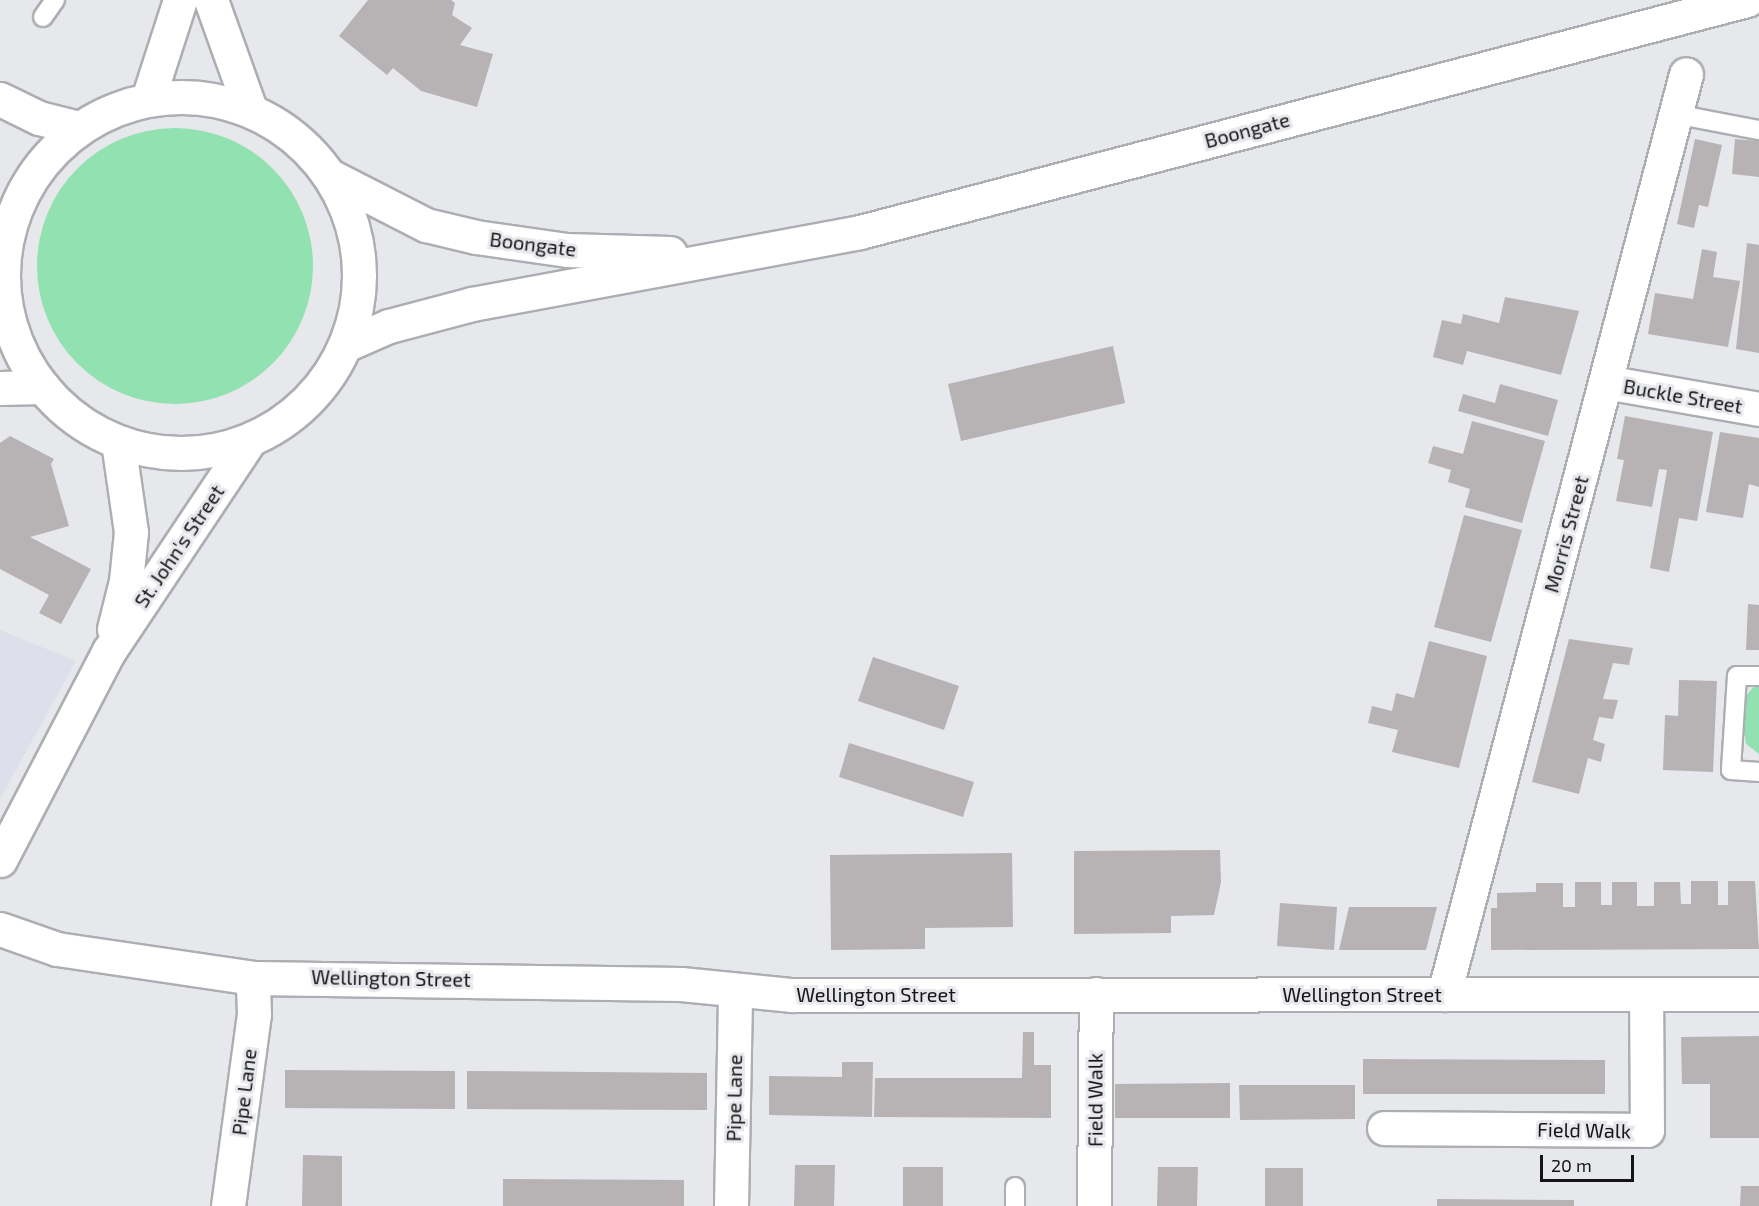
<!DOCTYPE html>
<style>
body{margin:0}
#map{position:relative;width:1759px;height:1206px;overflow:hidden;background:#e7e8ec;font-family:"Exo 2",sans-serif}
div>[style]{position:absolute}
.built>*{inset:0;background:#dddfeb}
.green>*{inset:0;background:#91e1b1}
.round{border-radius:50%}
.building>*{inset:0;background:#b7b2b4}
.roads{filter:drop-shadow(2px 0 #adaeb2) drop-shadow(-2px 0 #adaeb2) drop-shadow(0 2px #adaeb2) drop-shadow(0 -2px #adaeb2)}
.service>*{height:18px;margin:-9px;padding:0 9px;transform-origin:9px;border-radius:9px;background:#fff}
.minor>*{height:33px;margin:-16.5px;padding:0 16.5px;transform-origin:16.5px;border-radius:16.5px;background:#fff}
.tertiary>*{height:33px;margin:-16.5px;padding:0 16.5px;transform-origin:16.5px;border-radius:16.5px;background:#fff}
.tertiary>.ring{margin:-16.5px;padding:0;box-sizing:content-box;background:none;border:33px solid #fff;border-radius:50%}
span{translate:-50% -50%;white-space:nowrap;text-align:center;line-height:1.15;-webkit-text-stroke:6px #e7e8ec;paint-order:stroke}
.street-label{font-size:20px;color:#151516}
.scale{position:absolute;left:1540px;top:1155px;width:94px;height:27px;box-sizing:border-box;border:3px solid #151516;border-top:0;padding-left:8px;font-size:18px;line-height:21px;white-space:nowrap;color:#151516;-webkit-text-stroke:4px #e7e8ec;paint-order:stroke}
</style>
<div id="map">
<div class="built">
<i style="clip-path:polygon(0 630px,76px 661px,0 799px)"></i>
</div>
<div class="green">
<i class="round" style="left:37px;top:128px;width:276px;height:276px"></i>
<i style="clip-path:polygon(1756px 684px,1759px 684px,1759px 754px,1746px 744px,1743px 722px,1746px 696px)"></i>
</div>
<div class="building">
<i style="clip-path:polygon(368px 0,451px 0,455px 3px,452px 15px,472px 28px,460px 45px,493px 54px,477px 107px,421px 91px,393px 68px,387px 75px,339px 36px)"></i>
<i style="clip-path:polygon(1695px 139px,1722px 145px,1708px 207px,1699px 205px,1694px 228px,1677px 224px)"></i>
<i style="clip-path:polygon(1735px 139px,1759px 141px,1759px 177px,1732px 174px)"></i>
<i style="clip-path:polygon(1747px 243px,1759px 245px,1759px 353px,1736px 349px)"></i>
<i style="clip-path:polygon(1702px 249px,1717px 252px,1713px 277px,1740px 281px,1728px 347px,1648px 334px,1655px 293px,1693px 299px)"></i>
<i style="clip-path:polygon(1505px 297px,1579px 311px,1561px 375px,1467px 351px,1463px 365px,1433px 357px,1442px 320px,1461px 324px,1463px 314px,1499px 323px)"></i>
<i style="clip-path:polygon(1113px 346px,1125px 403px,961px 441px,948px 384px)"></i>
<i style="clip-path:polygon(1500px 384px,1558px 400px,1548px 436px,1458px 411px,1463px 394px,1495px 403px)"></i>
<i style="clip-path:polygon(1625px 416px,1713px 432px,1697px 521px,1679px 518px,1669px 572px,1650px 568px,1667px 470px,1659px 469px,1652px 507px,1616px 501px,1624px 460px,1617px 459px)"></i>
<i style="clip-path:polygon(1472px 421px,1545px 441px,1522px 523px,1465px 507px,1470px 489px,1448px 482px,1451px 470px,1428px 463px,1433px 446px,1463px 454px)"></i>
<i style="clip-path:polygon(1720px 432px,1759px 438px,1759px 487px,1749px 484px,1743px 518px,1706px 512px)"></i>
<i style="clip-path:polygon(10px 436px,54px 459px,51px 464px,69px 526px,30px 537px,91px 569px,61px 624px,39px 613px,49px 595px,0 569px,0 443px)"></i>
<i style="clip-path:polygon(1464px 515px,1522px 530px,1491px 642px,1434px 627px)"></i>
<i style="clip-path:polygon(1748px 604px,1759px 605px,1759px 650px,1746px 650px)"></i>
<i style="clip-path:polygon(1569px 639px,1633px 648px,1629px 665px,1613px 663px,1603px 699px,1618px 700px,1613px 719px,1599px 717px,1593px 740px,1605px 744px,1601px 762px,1588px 758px,1579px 794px,1532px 782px)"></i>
<i style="clip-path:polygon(1429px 641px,1487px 656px,1459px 768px,1392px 752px,1398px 730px,1368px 723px,1372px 706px,1392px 711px,1396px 693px,1414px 698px)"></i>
<i style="clip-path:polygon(873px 657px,959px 686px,944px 730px,858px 701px)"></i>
<i style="clip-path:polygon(1679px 680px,1717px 681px,1713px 772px,1663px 770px,1665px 715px,1678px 716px)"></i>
<i style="clip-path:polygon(849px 743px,974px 782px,963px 817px,839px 777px)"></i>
<i style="clip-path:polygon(1220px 850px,1221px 882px,1214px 915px,1171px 916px,1171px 933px,1074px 934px,1074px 851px)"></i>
<i style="clip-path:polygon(1012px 853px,1013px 927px,925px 928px,925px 949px,831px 950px,830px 855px)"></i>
<i style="clip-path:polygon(1691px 881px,1718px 881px,1718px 905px,1728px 905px,1728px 881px,1755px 881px,1759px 949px,1491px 950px,1491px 908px,1497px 908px,1497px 893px,1536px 892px,1536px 883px,1563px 883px,1563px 907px,1575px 907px,1575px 882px,1601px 882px,1601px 905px,1612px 905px,1612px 882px,1637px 882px,1637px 906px,1654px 906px,1654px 882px,1680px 882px,1681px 904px,1691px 904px)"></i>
<i style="clip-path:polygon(1280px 903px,1337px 907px,1334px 950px,1277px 946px)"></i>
<i style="clip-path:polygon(1349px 907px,1437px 907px,1426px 950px,1339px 950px)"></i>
<i style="clip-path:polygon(1023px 1032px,1034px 1032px,1034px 1065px,1051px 1065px,1051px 1118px,874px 1117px,875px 1078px,1022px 1078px)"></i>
<i style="clip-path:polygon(1759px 1036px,1759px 1138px,1710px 1138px,1710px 1084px,1682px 1084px,1681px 1037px)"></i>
<i style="clip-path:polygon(1363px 1059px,1605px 1060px,1605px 1094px,1363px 1094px)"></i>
<i style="clip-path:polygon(842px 1062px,873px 1062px,872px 1117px,769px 1115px,769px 1076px,842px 1077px)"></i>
<i style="clip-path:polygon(285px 1070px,455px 1071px,455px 1109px,285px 1108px)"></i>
<i style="clip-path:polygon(467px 1071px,707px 1073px,707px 1110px,467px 1109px)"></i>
<i style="clip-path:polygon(1230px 1083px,1230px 1118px,1115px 1118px,1115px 1084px)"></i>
<i style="clip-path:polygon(1239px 1085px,1355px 1085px,1355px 1119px,1240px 1120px)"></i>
<i style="clip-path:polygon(303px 1155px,342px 1156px,342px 1206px,302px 1206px)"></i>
<i style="clip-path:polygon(795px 1165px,835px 1165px,834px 1206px,794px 1206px)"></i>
<i style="clip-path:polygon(903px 1167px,943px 1167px,943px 1206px,903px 1206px)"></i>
<i style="clip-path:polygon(1158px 1167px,1198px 1167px,1197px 1206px,1157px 1206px)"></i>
<i style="clip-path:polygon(1265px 1168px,1303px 1168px,1303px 1206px,1265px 1206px)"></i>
<i style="clip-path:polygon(503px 1179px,684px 1180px,684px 1206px,503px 1206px)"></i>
<i style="clip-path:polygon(1741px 1186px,1759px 1186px,1759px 1206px,1740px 1206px)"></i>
<i style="clip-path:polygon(1437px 1199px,1574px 1200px,1574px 1206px,1437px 1206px)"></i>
</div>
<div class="roads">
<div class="service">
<i style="left:43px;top:17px;width:21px;rotate:-55deg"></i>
<i style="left:1675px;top:114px;width:86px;rotate:10.8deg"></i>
<i style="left:1759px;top:676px;width:22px;rotate:180deg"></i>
<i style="left:1737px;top:676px;width:94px;rotate:93.7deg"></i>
<i style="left:1731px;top:770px;width:28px;rotate:4deg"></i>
<i style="left:1015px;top:1187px;width:19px;rotate:90deg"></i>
</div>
<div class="minor">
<i style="left:0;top:296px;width:5px;rotate:-53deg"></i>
<i style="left:1606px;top:382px;width:155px;rotate:10deg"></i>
<i style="left:0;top:388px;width:43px;rotate:-1.3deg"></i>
<i style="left:0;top:929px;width:60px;rotate:19.3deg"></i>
<i style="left:57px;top:949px;width:198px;rotate:8.4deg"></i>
<i style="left:253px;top:978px;width:428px;rotate:0.8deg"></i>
<i style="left:681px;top:984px;width:112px;rotate:5.7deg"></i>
<i style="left:792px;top:995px;width:967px;rotate:-0.06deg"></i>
<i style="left:1444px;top:994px;width:951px;rotate:-75.26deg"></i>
<i style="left:1384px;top:1128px;width:263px;rotate:0.4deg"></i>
<i style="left:1647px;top:1130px;width:136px;rotate:-90.4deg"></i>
<i style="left:228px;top:1206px;width:194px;rotate:-82.3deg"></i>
<i style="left:254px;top:1014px;width:36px;rotate:-92deg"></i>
<i style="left:731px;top:1206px;width:216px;rotate:-88.9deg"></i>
<i style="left:1094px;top:1206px;width:212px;rotate:-89.5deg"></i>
</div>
<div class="tertiary">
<i style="left:211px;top:0;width:116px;rotate:70.3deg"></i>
<i class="ring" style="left:3px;top:97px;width:323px;height:323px"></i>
<i style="left:0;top:99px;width:43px;rotate:26deg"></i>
<i style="left:39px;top:118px;width:41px;rotate:14deg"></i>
<i style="left:148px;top:99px;width:104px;rotate:-72.1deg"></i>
<i style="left:332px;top:177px;width:106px;rotate:27.1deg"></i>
<i style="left:426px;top:225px;width:51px;rotate:13.5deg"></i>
<i style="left:476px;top:237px;width:92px;rotate:8.1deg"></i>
<i style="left:567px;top:250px;width:103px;rotate:1.7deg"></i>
<i style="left:345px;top:345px;width:48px;rotate:-23.4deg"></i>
<i style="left:389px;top:326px;width:86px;rotate:-14.8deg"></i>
<i style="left:472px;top:304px;width:395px;rotate:-10.5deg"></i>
<i style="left:860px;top:232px;width:917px;rotate:-14.66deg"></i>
<i style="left:114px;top:629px;width:49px;rotate:-76deg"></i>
<i style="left:126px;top:581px;width:49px;rotate:-84.2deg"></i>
<i style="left:131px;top:532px;width:91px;rotate:-98.2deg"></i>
<i style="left:0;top:860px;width:236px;rotate:-62.5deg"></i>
<i style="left:109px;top:651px;width:252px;rotate:-56.3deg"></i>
</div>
</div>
<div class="street-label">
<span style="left:1247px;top:130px;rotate:-15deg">Boongate</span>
<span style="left:533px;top:244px;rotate:7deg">Boongate</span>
<span style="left:1683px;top:396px;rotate:10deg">Buckle Street</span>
<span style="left:1566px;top:534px;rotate:-75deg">Morris Street</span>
<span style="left:179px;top:546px;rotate:-56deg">St. John's Street</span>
<span style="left:391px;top:978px;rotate:1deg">Wellington Street</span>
<span style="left:876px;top:994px">Wellington Street</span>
<span style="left:1362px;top:994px">Wellington Street</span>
<span style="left:244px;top:1092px;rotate:-83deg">Pipe Lane</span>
<span style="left:734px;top:1098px;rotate:-89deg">Pipe Lane</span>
<span style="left:1095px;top:1100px;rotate:-90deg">Field Walk</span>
<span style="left:1584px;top:1130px;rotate:1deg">Field Walk</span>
</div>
<div class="scale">20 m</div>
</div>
